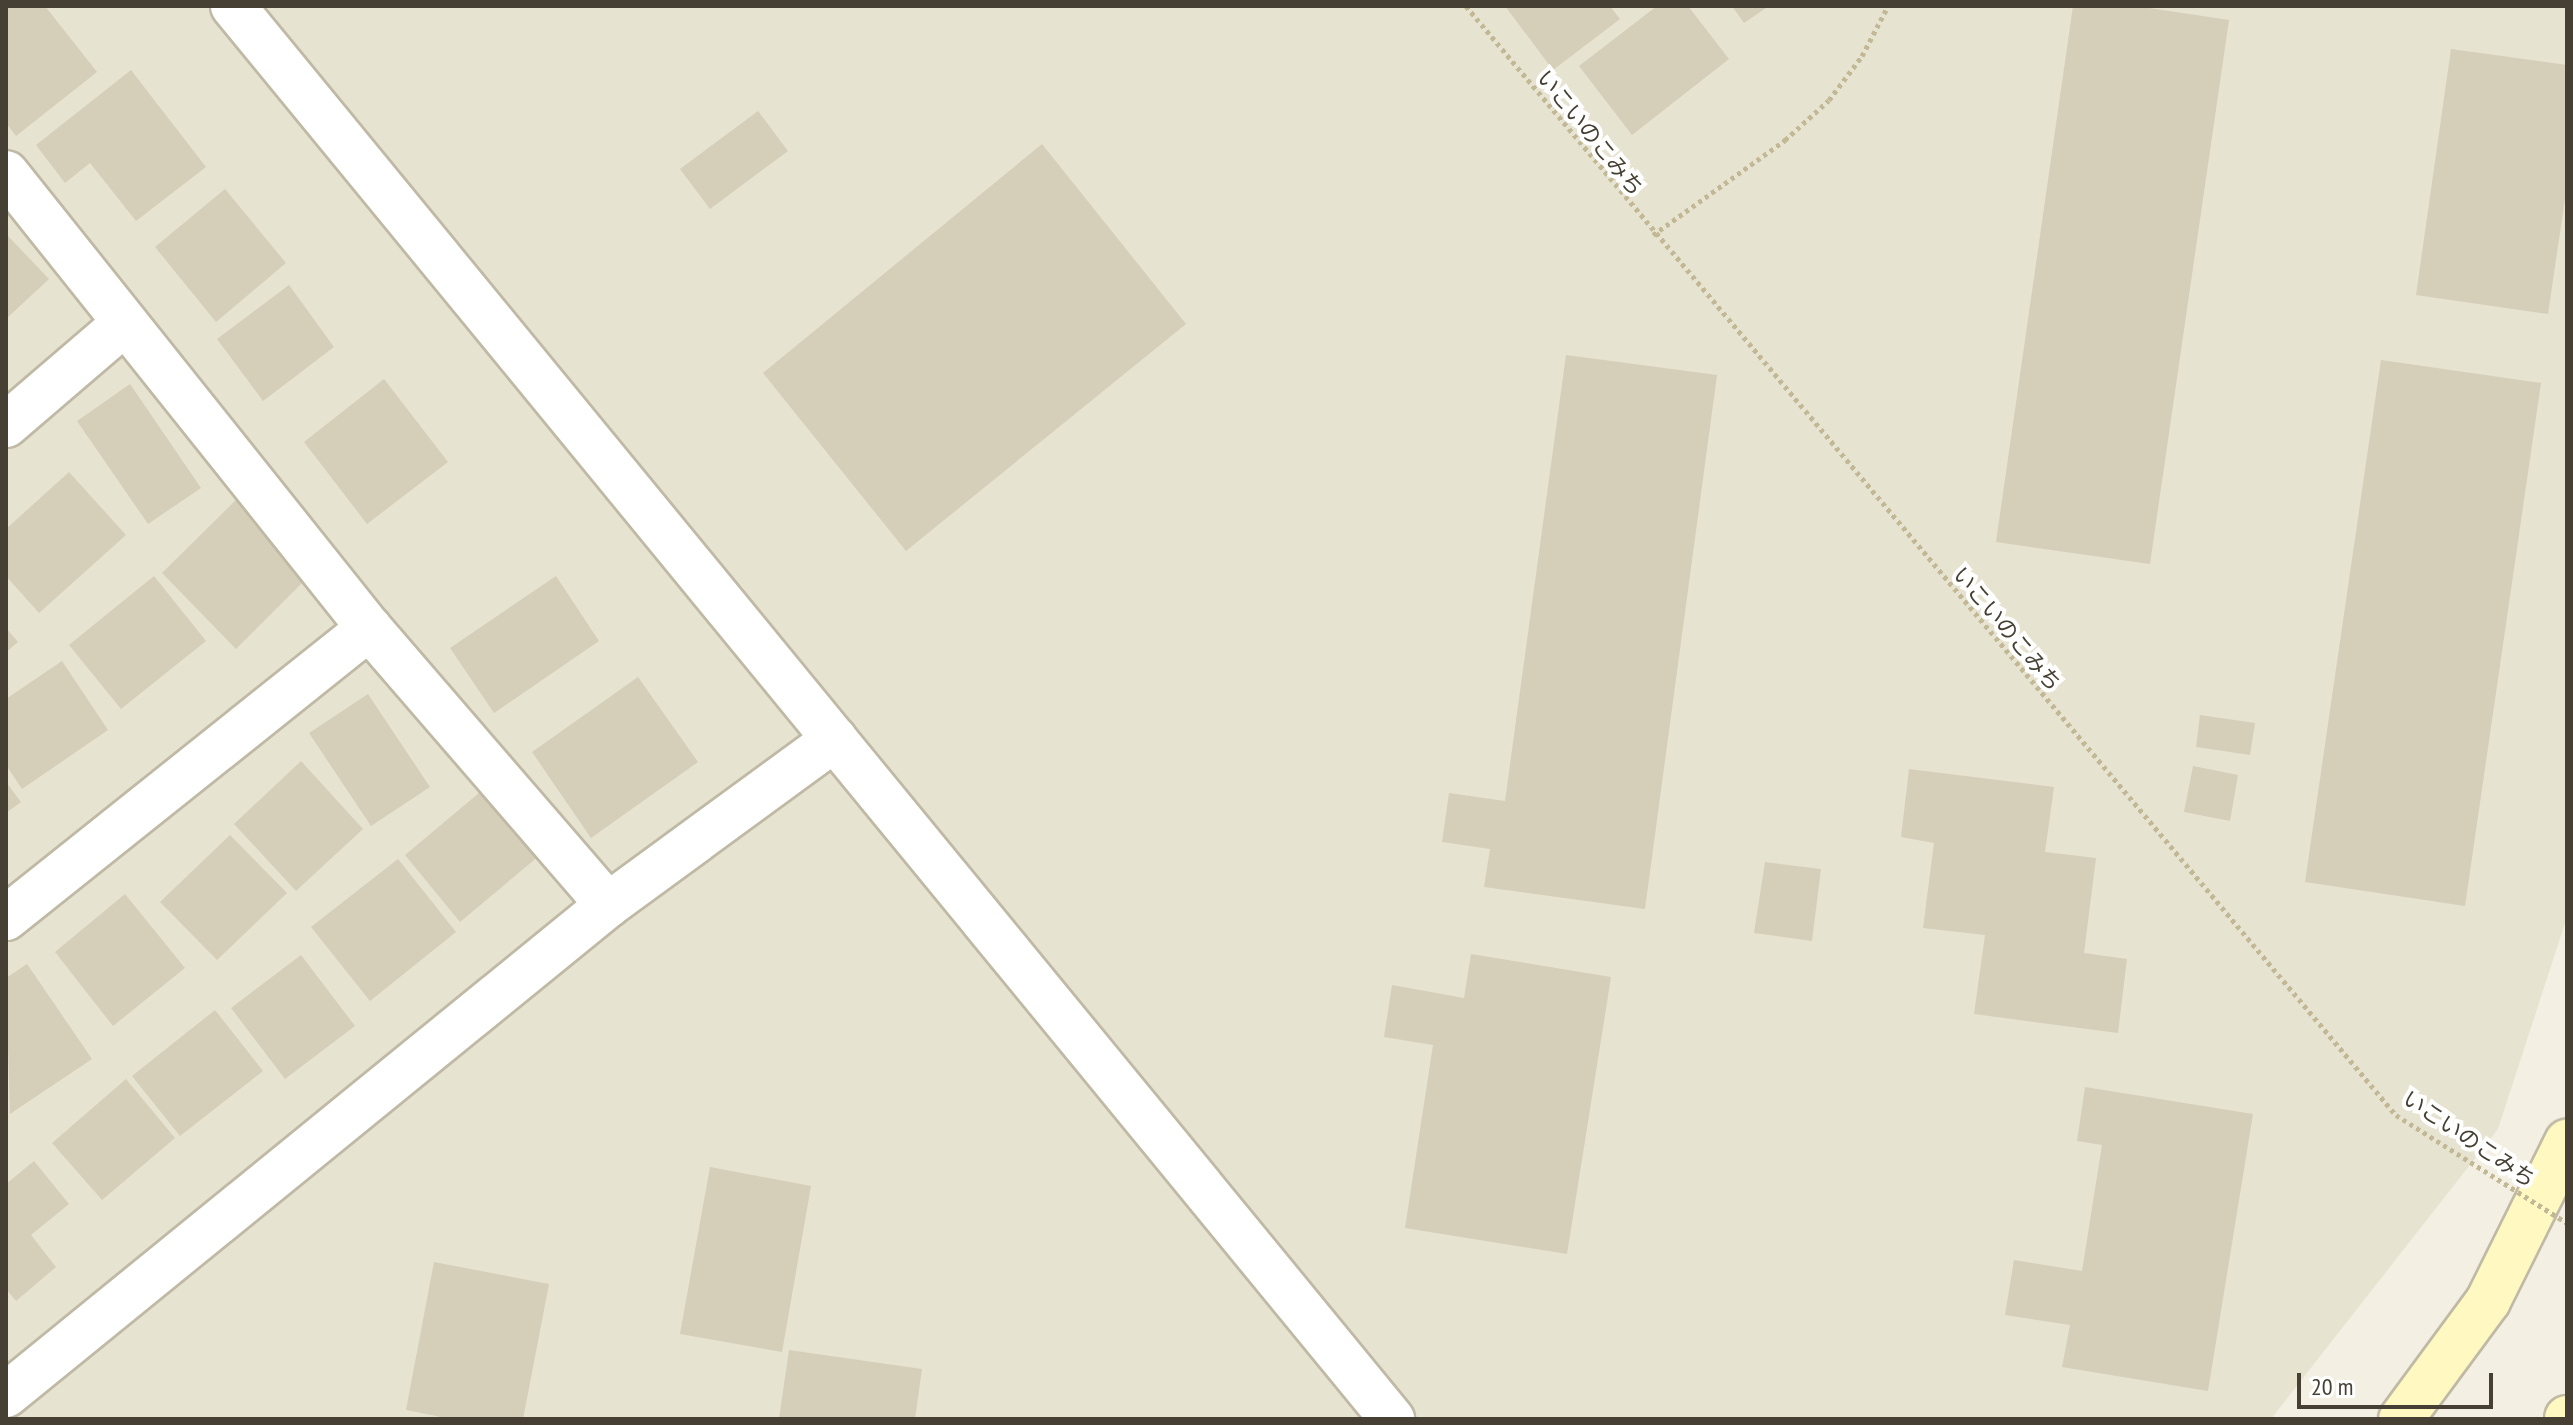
<!DOCTYPE html>
<meta charset="utf-8">
<style>
body{margin:0}
#map{position:relative;width:2573px;height:1425px;overflow:hidden;background:#f3f0e3;font-family:"PT Sans Narrow","Noto Sans JP",sans-serif}
div>[style]{position:absolute}
.residential>*{inset:0;background:#e7e3d1}
.building>*{inset:0;background:#d5ceb8}
.path>*{height:5px;margin-top:-2.5px;transform-origin:0;background:repeating-linear-gradient(90deg,#c2b895 0 4px,transparent 0 8px)}
.roads{filter:drop-shadow(2px 0 #bfb9a5) drop-shadow(-2px 0 #bfb9a5) drop-shadow(0 2px #bfb9a5) drop-shadow(0 -2px #bfb9a5)}
.minor>*{height:44px;margin:-22px;padding:0 22px;transform-origin:22px;border-radius:22px;background:#fff}
.tertiary>*{height:44px;margin:-22px;padding:0 22px;transform-origin:22px;border-radius:22px;background:#fff}
.secondary>*{height:44px;margin:-22px;padding:0 22px;transform-origin:22px;border-radius:22px;background:#fff8c1}
.path-bridge>*{height:5px;margin-top:-2.5px;transform-origin:0;background:repeating-linear-gradient(90deg,#c2b895 0 4px,transparent 0 8px)}
span{translate:-50% -50%;white-space:nowrap;text-align:center;line-height:1.15;-webkit-text-stroke:8px #fff;paint-order:stroke}
.street-label{font-size:22px;color:#454033}
.frame{position:absolute;inset:0;border:8px solid #454033;pointer-events:none}
.scale{position:absolute;left:2297px;top:1373px;width:196px;height:36px;box-sizing:border-box;border:4px solid #454033;border-top:0;padding-left:10px;font-size:24px;line-height:28px;white-space:nowrap;color:#454033;-webkit-text-stroke:6px #fff;paint-order:stroke}
</style>
<div id="map">
<div class="residential">
<i style="clip-path:polygon(6px 6px,2567px 6px,2567px 917px,2498px 1129px,2271px 1419px,6px 1419px)"></i>
</div>
<div class="building">
<i style="clip-path:polygon(6px 6px,45px 6px,97px 72px,16px 136px,6px 123px)"></i>
<i style="clip-path:polygon(1505px 6px,1610px 6px,1620px 19px,1553px 70px)"></i>
<i style="clip-path:polygon(1657px 6px,1688px 6px,1729px 59px,1632px 135px,1579px 66px)"></i>
<i style="clip-path:polygon(1732px 6px,1769px 6px,1744px 23px)"></i>
<i style="clip-path:polygon(2073px 6px,2136px 6px,2229px 20px,2150px 564px,1996px 542px)"></i>
<i style="clip-path:polygon(2451px 49px,2567px 65px,2567px 185px,2548px 314px,2416px 295px)"></i>
<i style="clip-path:polygon(131px 70px,206px 167px,136px 221px,90px 163px,65px 183px,36px 145px)"></i>
<i style="clip-path:polygon(758px 111px,788px 151px,710px 209px,680px 169px)"></i>
<i style="clip-path:polygon(1042px 144px,1186px 324px,906px 551px,763px 373px)"></i>
<i style="clip-path:polygon(225px 189px,286px 263px,216px 322px,155px 247px)"></i>
<i style="clip-path:polygon(6px 234px,49px 279px,6px 319px)"></i>
<i style="clip-path:polygon(289px 285px,334px 347px,263px 401px,217px 339px)"></i>
<i style="clip-path:polygon(1566px 355px,1717px 375px,1645px 909px,1484px 887px,1490px 849px,1442px 842px,1449px 793px,1505px 801px)"></i>
<i style="clip-path:polygon(2381px 360px,2541px 383px,2465px 906px,2305px 882px)"></i>
<i style="clip-path:polygon(384px 379px,448px 462px,367px 524px,304px 442px)"></i>
<i style="clip-path:polygon(130px 384px,201px 488px,148px 524px,77px 421px)"></i>
<i style="clip-path:polygon(69px 472px,126px 535px,39px 613px,6px 576px,6px 529px)"></i>
<i style="clip-path:polygon(236px 500px,309px 576px,236px 649px,162px 573px)"></i>
<i style="clip-path:polygon(154px 576px,206px 641px,121px 709px,69px 645px)"></i>
<i style="clip-path:polygon(556px 576px,599px 641px,494px 713px,450px 648px)"></i>
<i style="clip-path:polygon(6px 628px,18px 642px,6px 652px)"></i>
<i style="clip-path:polygon(62px 661px,108px 730px,22px 789px,6px 765px,6px 699px)"></i>
<i style="clip-path:polygon(638px 677px,698px 762px,591px 838px,532px 752px)"></i>
<i style="clip-path:polygon(368px 694px,430px 787px,371px 826px,309px 733px)"></i>
<i style="clip-path:polygon(2200px 715px,2255px 723px,2250px 755px,2196px 747px)"></i>
<i style="clip-path:polygon(301px 761px,363px 829px,296px 891px,234px 824px)"></i>
<i style="clip-path:polygon(2193px 766px,2238px 775px,2230px 821px,2184px 812px)"></i>
<i style="clip-path:polygon(1909px 769px,2054px 787px,2045px 852px,2096px 858px,2084px 953px,2127px 959px,2118px 1033px,1974px 1014px,1985px 935px,1923px 928px,1934px 843px,1901px 837px)"></i>
<i style="clip-path:polygon(6px 782px,21px 802px,6px 813px)"></i>
<i style="clip-path:polygon(485px 788px,540px 855px,460px 922px,405px 855px)"></i>
<i style="clip-path:polygon(230px 835px,287px 893px,217px 960px,160px 902px)"></i>
<i style="clip-path:polygon(398px 859px,456px 932px,370px 1001px,311px 927px)"></i>
<i style="clip-path:polygon(1765px 862px,1821px 869px,1812px 941px,1754px 933px)"></i>
<i style="clip-path:polygon(125px 894px,185px 968px,113px 1026px,55px 952px)"></i>
<i style="clip-path:polygon(1471px 954px,1611px 977px,1567px 1254px,1405px 1228px,1433px 1045px,1384px 1037px,1392px 985px,1464px 998px)"></i>
<i style="clip-path:polygon(301px 955px,355px 1026px,285px 1079px,231px 1008px)"></i>
<i style="clip-path:polygon(27px 964px,92px 1059px,10px 1114px,6px 978px)"></i>
<i style="clip-path:polygon(215px 1010px,263px 1071px,180px 1136px,132px 1076px)"></i>
<i style="clip-path:polygon(126px 1079px,175px 1138px,102px 1200px,52px 1143px)"></i>
<i style="clip-path:polygon(2085px 1087px,2253px 1114px,2208px 1391px,2062px 1367px,2070px 1325px,2005px 1315px,2014px 1260px,2082px 1271px,2102px 1145px,2077px 1141px)"></i>
<i style="clip-path:polygon(34px 1161px,69px 1204px,31px 1235px,56px 1267px,16px 1301px,6px 1289px,6px 1184px)"></i>
<i style="clip-path:polygon(710px 1167px,811px 1186px,782px 1352px,680px 1334px)"></i>
<i style="clip-path:polygon(434px 1262px,549px 1284px,523px 1419px,451px 1419px,406px 1410px)"></i>
<i style="clip-path:polygon(789px 1350px,922px 1369px,915px 1419px,779px 1419px)"></i>
</div>
<div class="path">
<i style="left:1466px;top:6px;width:1447px;rotate:50.02deg"></i>
<i style="left:1653px;top:235px;width:163px;rotate:-35.7deg"></i>
<i style="left:1785px;top:140px;width:59px;rotate:-42.3deg"></i>
<i style="left:1829px;top:100px;width:55px;rotate:-53.1deg"></i>
<i style="left:1862px;top:56px;width:56px;rotate:-62.5deg"></i>
</div>
<div class="roads">
<div class="minor">
<i style="left:6px;top:173px;width:582px;rotate:51.42deg"></i>
<i style="left:369px;top:628px;width:366px;rotate:49.2deg"></i>
<i style="left:6px;top:425px;width:157px;rotate:-40.6deg"></i>
<i style="left:6px;top:918px;width:465px;rotate:-38.6deg"></i>
<i style="left:6px;top:1395px;width:776px;rotate:-39.14deg"></i>
<i style="left:608px;top:905px;width:281px;rotate:-36.2deg"></i>
</div>
<div class="tertiary">
<i style="left:233px;top:6px;width:1828px;rotate:50.64deg"></i>
</div>
<div class="secondary">
<i style="left:2401px;top:1419px;width:147px;rotate:-53.6deg"></i>
<i style="left:2488px;top:1301px;width:178px;rotate:-63.6deg"></i>
<i style="left:2567px;top:1419px;width:1px;rotate:-90deg"></i>
</div>
</div>
<div class="path-bridge">
<i style="left:2396px;top:1115px;width:202px;rotate:32.3deg"></i>
</div>
<div class="street-label">
<span style="left:1590px;top:133px;rotate:51deg">いこいのこみち</span>
<span style="left:2007px;top:629px;rotate:50deg">いこいのこみち</span>
<span style="left:2469px;top:1139px;rotate:34deg">いこいのこみち</span>
</div>
<div class="frame"></div>
<div class="scale">20 m</div>
</div>
